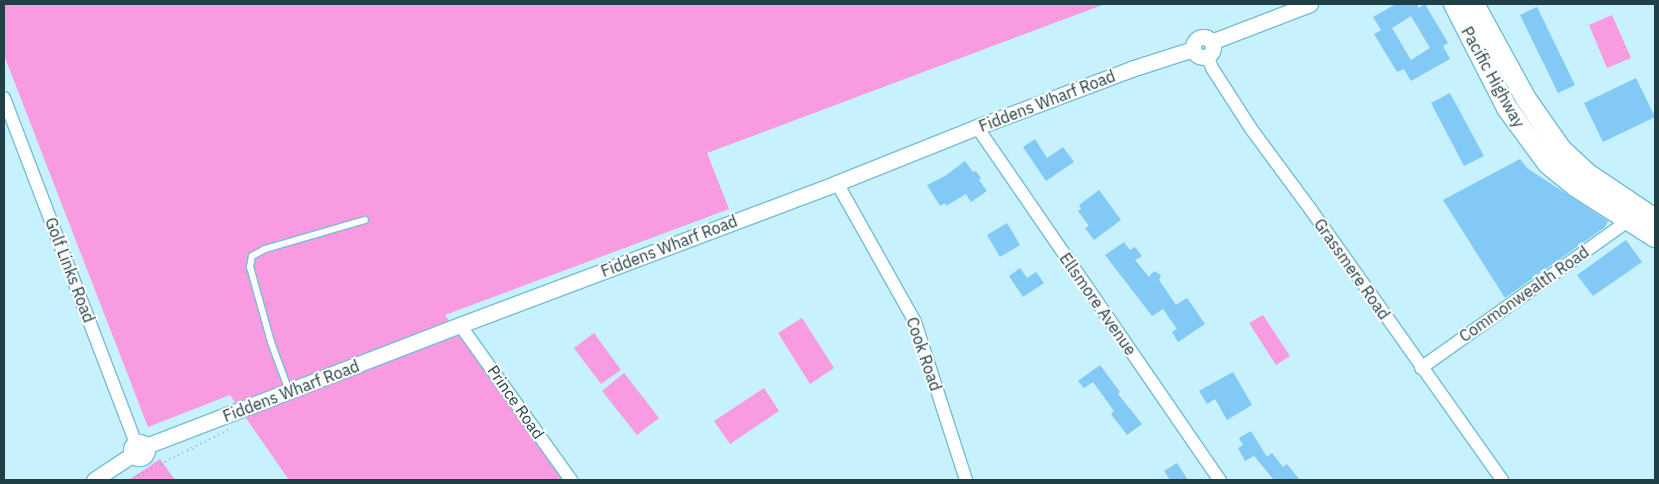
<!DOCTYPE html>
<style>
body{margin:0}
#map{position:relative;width:1659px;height:484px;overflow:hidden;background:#c7f1fd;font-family:"IBM Plex Sans",sans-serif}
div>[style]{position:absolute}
.green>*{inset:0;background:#f99be1}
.building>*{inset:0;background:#83c9f5}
.path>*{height:2px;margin-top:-1px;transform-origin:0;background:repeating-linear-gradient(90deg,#8db3bd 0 1px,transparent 0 5px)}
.roads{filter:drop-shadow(1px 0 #75bed2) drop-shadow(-1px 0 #75bed2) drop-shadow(0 1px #75bed2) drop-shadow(0 -1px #75bed2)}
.service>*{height:6px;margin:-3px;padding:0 3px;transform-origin:3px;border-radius:3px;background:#fff}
.minor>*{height:12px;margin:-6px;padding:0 6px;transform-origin:6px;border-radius:6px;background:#fff}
.tertiary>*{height:15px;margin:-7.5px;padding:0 7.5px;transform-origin:7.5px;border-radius:7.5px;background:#fff}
.tertiary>.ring{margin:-7.5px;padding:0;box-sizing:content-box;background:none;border:15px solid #fff;border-radius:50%}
.trunk>*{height:20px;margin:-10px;padding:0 10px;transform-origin:10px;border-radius:10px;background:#fff}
span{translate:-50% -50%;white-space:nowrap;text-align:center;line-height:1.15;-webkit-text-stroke:4px #fff;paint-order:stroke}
.street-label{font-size:16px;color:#213f47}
.frame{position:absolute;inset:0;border:5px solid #213f47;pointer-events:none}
</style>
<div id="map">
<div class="green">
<i style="clip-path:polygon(4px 4px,1105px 4px,707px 153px,729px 209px,445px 315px,486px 372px,490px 372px,568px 480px,289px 480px,230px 395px,148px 427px,4px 55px)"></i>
<i style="clip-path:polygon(1612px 15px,1631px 58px,1607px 68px,1589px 25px)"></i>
<i style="clip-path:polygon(1263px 315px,1290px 356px,1276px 365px,1249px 323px)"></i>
<i style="clip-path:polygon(802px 318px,834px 368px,810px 384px,778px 333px)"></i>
<i style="clip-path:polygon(594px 333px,621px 370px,601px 384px,574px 348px)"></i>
<i style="clip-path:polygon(624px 373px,659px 418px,637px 435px,602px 391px)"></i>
<i style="clip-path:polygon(764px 388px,779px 411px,730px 444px,714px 421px)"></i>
<i style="clip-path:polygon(160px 459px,175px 480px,129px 480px)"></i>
</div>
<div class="building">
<i style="clip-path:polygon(evenodd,1396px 4px,1416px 4px,1419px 8px,1425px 4px,1448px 43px,1443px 46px,1450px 59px,1411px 81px,1404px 69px,1397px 72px,1374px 34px,1381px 30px,1373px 17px,1396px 4px,1411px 16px,1430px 48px,1411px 60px,1392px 28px,1411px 16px)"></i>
<i style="clip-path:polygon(1537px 7px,1575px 85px,1558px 93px,1520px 15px)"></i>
<i style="clip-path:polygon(1636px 78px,1655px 117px,1603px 142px,1584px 103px)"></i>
<i style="clip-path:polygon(1450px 93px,1484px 156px,1464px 166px,1431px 103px)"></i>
<i style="clip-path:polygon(1035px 139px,1047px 158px,1063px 147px,1074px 162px,1046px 181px,1023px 147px)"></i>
<i style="clip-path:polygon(1520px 159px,1527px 168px,1608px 221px,1605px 227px,1505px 298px,1443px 200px)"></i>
<i style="clip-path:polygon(965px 161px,973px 172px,976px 171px,981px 178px,979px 180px,987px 191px,971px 202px,966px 194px,946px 206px,945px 203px,940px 206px,927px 185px,945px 176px)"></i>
<i style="clip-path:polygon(1099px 190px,1121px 220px,1094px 240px,1085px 228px,1089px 226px,1078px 211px,1081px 209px,1079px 205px)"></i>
<i style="clip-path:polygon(1007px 223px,1020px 245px,1000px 257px,987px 235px)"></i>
<i style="clip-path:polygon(1626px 240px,1642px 262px,1593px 296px,1577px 275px)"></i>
<i style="clip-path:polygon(1124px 242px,1130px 250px,1135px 247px,1142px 256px,1135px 260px,1149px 277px,1154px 271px,1161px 275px,1159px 280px,1176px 305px,1187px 298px,1205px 324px,1178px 342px,1172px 332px,1177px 329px,1163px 309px,1152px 316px,1105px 255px)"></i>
<i style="clip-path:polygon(1020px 268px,1027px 278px,1036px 272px,1044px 283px,1023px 297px,1009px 276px)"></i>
<i style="clip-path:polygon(1100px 365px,1120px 392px,1118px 394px,1142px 424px,1127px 435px,1111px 414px,1114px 411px,1093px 382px,1084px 388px,1078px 381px)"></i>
<i style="clip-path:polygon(1233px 372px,1252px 405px,1227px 420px,1215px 399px,1207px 404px,1199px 391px)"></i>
<i style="clip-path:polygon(1251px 431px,1267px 457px,1272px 453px,1283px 467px,1287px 464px,1300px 480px,1274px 480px,1254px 456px,1245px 461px,1238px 448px,1243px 445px,1239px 438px)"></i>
<i style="clip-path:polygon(1177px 463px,1188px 480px,1170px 480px,1164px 471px)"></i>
</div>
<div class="path">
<i style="left:129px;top:480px;width:115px;rotate:-26.8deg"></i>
</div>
<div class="roads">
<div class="service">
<i style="left:289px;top:391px;width:52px;rotate:-110.2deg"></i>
<i style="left:271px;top:342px;width:78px;rotate:-105.6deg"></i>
<i style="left:250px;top:267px;width:11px;rotate:-80deg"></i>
<i style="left:252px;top:256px;width:15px;rotate:-28deg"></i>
<i style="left:265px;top:249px;width:104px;rotate:-16.2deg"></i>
</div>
<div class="minor">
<i style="left:1207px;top:56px;width:13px;rotate:67deg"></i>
<i style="left:1212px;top:68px;width:74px;rotate:57.2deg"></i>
<i style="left:1252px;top:130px;width:99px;rotate:53.6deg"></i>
<i style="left:1311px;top:210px;width:331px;rotate:54.7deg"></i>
<i style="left:4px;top:98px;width:369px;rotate:69.1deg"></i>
<i style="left:977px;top:127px;width:429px;rotate:55.5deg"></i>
<i style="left:837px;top:183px;width:159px;rotate:60.7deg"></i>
<i style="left:915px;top:322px;width:166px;rotate:72.1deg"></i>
<i style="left:460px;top:325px;width:191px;rotate:54.4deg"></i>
<i style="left:1421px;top:368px;width:254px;rotate:-35.4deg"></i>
</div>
<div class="tertiary">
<i class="ring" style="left:1193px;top:37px;width:5px;height:5px"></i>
<i style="left:1211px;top:42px;width:106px;rotate:-21deg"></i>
<i class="ring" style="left:131px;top:442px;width:1px;height:1px"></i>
<i style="left:146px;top:446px;width:337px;rotate:-21.1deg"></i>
<i style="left:460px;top:325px;width:403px;rotate:-20.6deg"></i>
<i style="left:837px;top:183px;width:151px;rotate:-21.8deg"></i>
<i style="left:977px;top:127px;width:165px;rotate:-20.6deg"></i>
<i style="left:1131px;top:69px;width:65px;rotate:-17.9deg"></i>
<i style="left:94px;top:480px;width:47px;rotate:-33.7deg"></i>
</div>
<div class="trunk">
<i style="left:1454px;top:4px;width:117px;rotate:63deg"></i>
<i style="left:1507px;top:108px;width:69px;rotate:53.8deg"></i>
<i style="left:1548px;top:164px;width:35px;rotate:39deg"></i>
<i style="left:1575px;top:186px;width:95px;rotate:32.5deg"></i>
<i style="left:1474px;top:4px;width:108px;rotate:61.3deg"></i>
<i style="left:1526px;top:99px;width:61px;rotate:55deg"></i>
<i style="left:1561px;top:149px;width:37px;rotate:43deg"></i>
<i style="left:1588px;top:174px;width:81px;rotate:33.9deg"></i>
</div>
</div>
<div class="street-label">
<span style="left:1493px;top:77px;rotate:61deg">Pacific Highway</span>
<span style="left:1047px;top:101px;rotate:-21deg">Fiddens Wharf Road</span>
<span style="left:669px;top:246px;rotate:-21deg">Fiddens Wharf Road</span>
<span style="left:1352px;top:269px;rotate:55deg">Grassmere Road</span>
<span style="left:70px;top:270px;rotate:69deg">Golf Links Road</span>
<span style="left:1524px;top:294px;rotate:-35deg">Commonwealth Road</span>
<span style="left:1098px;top:304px;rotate:55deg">Ellsmore Avenue</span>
<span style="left:924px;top:354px;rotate:71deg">Cook Road</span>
<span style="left:291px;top:391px;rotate:-21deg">Fiddens Wharf Road</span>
<span style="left:516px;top:402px;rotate:55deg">Prince Road</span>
</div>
<div class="frame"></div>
</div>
